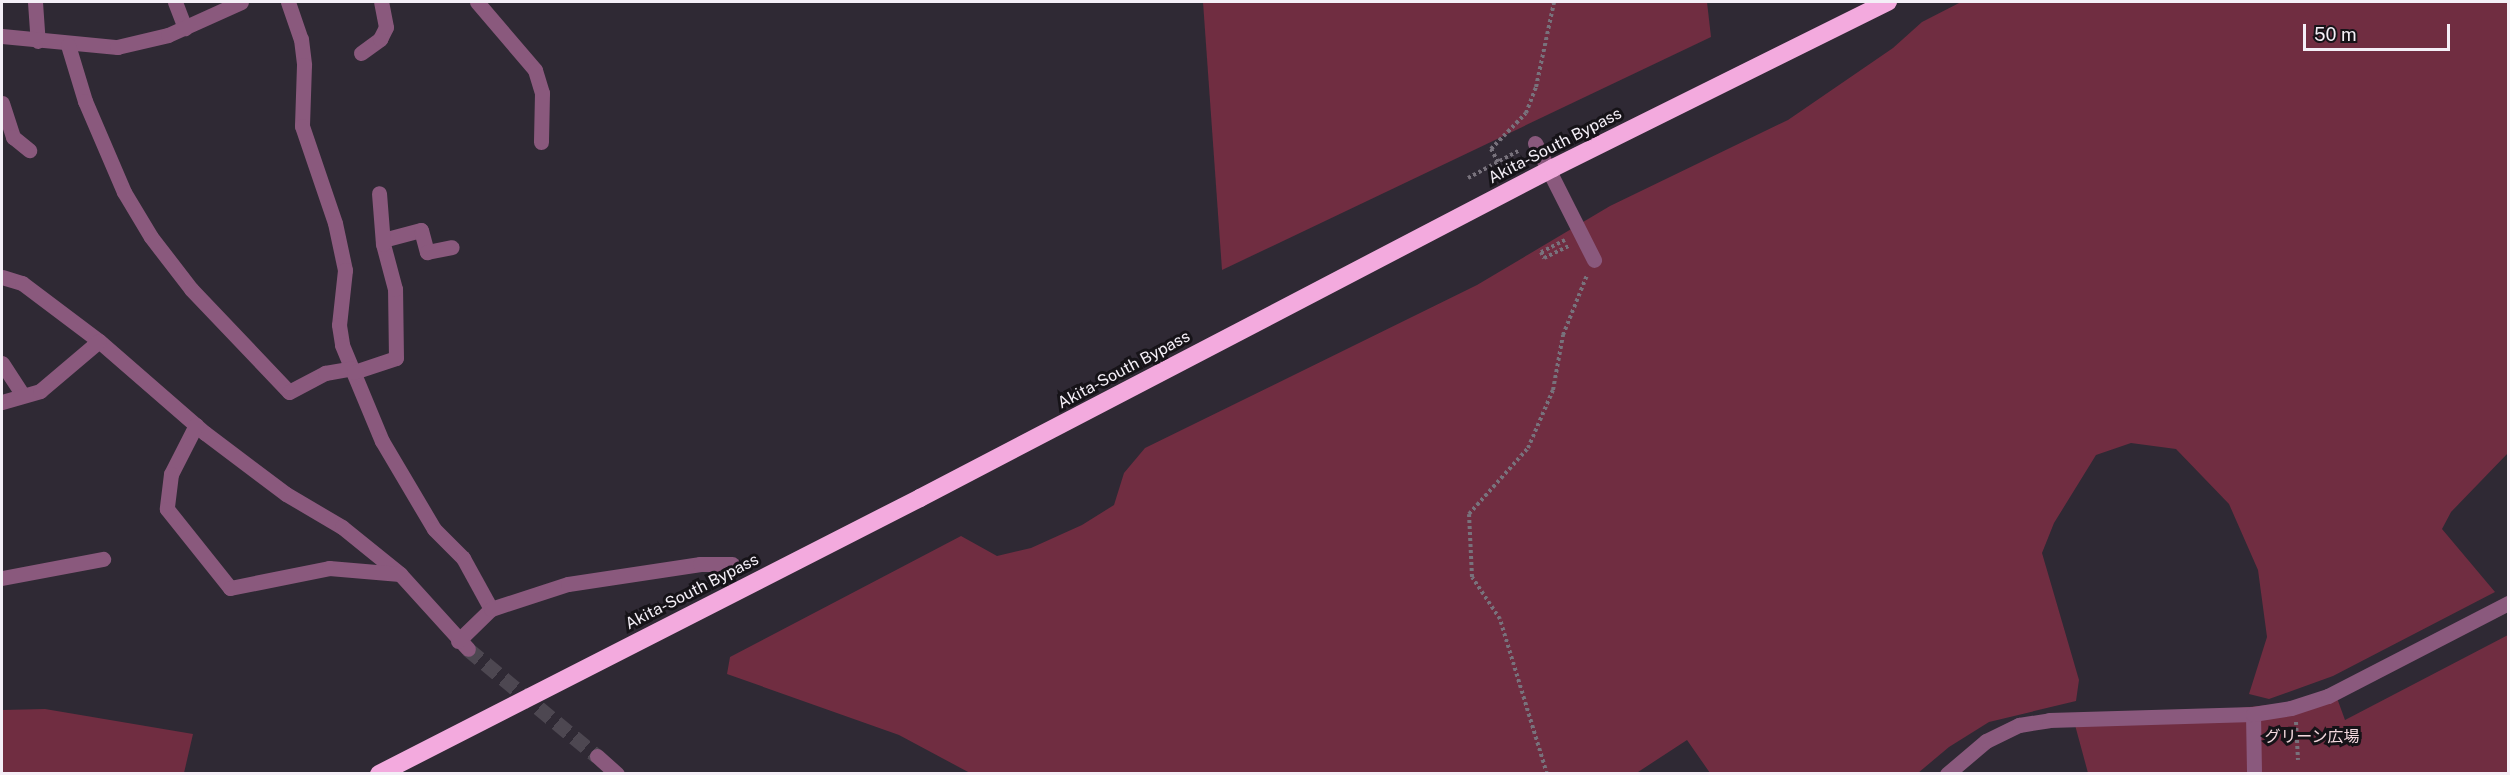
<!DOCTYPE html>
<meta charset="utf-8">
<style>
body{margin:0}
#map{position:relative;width:2510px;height:775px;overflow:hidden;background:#2f2934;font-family:"Public Sans","Noto Sans JP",sans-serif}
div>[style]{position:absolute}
.green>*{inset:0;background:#702d41}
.minor-tunnel>*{height:15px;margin-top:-7.5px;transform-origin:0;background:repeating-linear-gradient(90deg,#4d4751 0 15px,transparent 0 23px)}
.path>*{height:4px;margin-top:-2px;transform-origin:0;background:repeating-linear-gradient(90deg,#78727c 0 3px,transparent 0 6px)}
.minor>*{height:15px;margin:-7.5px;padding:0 7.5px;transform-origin:7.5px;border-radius:7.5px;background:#8a597d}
.highway>*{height:18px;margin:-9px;padding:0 9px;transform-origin:9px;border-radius:9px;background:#f3aade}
span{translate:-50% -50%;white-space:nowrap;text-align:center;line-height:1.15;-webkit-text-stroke:6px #161318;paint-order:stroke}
.street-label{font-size:16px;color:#f4eff7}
.park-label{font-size:16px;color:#f3d8de}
.frame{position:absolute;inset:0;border:3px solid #f4eff7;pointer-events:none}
.scale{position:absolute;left:2303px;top:24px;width:147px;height:27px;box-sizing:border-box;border:3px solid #f4eff7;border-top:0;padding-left:8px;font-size:18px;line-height:21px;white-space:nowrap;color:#f4eff7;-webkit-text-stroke:4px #161318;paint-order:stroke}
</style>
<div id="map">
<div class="green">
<i style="clip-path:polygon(1203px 2px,1707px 2px,1711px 37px,1222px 270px)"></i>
<i style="clip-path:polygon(1961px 2px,2508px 2px,2508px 453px,2451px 512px,2442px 529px,2495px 592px,2333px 676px,2269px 699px,2249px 694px,2267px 637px,2258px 570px,2229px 504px,2176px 449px,2131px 443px,2096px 455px,2054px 523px,2042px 553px,2079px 680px,2076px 701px,1989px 722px,1949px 747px,1918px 773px,1710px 773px,1687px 740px,1635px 774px,970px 773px,899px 735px,727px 674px,730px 657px,961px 536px,997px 556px,1031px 548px,1082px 525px,1114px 505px,1124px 473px,1145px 448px,1477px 285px,1610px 206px,1788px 120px,1893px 48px,1922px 22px)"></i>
<i style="clip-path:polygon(2508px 635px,2508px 773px,2088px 773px,2075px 725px,2337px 698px,2345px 720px)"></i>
<i style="clip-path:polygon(45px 709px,193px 734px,184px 773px,2px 773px,2px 710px)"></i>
</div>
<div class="minor-tunnel">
<i style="left:468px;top:649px;width:168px;rotate:39.7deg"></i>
</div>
<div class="path">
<i style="left:1498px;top:162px;width:15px;rotate:-118deg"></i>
<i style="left:1491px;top:149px;width:50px;rotate:-45.8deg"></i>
<i style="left:1526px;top:113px;width:28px;rotate:-69deg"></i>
<i style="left:1536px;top:87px;width:87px;rotate:-78deg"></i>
<i style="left:1468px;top:178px;width:59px;rotate:-28.3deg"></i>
<i style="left:1565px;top:240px;width:27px;rotate:153deg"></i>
<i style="left:1541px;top:252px;width:7px;rotate:63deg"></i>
<i style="left:1544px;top:258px;width:28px;rotate:-26deg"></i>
<i style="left:2296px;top:722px;width:38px;rotate:87deg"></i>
<i style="left:1547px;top:774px;width:162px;rotate:-106.9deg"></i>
<i style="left:1500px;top:619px;width:50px;rotate:-123.7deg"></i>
<i style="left:1472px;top:577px;width:63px;rotate:-92.7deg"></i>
<i style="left:1469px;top:514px;width:89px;rotate:-48.2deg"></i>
<i style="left:1528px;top:448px;width:63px;rotate:-66.7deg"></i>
<i style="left:1553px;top:390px;width:56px;rotate:-79.7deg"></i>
<i style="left:1563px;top:335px;width:65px;rotate:-68.2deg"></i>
</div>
<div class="minor">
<i style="left:35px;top:2px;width:39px;rotate:86deg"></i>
<i style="left:175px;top:2px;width:28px;rotate:69deg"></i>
<i style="left:288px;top:2px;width:39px;rotate:71deg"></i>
<i style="left:301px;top:39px;width:26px;rotate:83deg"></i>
<i style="left:304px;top:65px;width:61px;rotate:91.9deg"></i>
<i style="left:302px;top:126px;width:102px;rotate:71.2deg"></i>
<i style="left:335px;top:223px;width:48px;rotate:78deg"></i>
<i style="left:345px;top:270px;width:55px;rotate:96.2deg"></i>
<i style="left:339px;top:325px;width:20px;rotate:81deg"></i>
<i style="left:342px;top:345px;width:104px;rotate:67.4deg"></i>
<i style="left:382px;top:441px;width:102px;rotate:59.4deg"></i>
<i style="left:434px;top:529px;width:41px;rotate:45deg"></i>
<i style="left:463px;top:558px;width:58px;rotate:61.2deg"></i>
<i style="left:477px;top:2px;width:89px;rotate:49.5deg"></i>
<i style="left:535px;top:70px;width:24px;rotate:73deg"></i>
<i style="left:542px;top:93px;width:49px;rotate:91.2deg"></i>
<i style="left:2px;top:36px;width:116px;rotate:5.5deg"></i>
<i style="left:117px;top:47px;width:52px;rotate:-13.2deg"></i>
<i style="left:168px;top:35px;width:80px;rotate:-24.3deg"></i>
<i style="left:68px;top:45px;width:59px;rotate:73.1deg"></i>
<i style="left:85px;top:101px;width:99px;rotate:66.8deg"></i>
<i style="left:124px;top:192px;width:52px;rotate:59deg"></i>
<i style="left:151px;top:237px;width:66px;rotate:52.4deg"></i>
<i style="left:191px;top:289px;width:142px;rotate:46.4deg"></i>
<i style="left:289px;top:392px;width:41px;rotate:-27.8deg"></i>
<i style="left:325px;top:373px;width:27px;rotate:-10deg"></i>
<i style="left:361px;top:53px;width:24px;rotate:-36deg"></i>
<i style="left:380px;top:39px;width:13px;rotate:-63deg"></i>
<i style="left:386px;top:27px;width:25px;rotate:-101deg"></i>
<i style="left:2px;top:103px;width:36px;rotate:72deg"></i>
<i style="left:13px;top:137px;width:21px;rotate:39deg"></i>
<i style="left:1535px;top:143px;width:131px;rotate:63.2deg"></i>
<i style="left:383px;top:240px;width:39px;rotate:-15deg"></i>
<i style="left:421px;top:230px;width:23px;rotate:75deg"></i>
<i style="left:427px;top:252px;width:25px;rotate:-11deg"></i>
<i style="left:2px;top:277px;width:21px;rotate:17deg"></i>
<i style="left:22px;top:283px;width:96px;rotate:37deg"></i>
<i style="left:99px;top:341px;width:140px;rotate:41deg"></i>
<i style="left:205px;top:433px;width:101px;rotate:37deg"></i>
<i style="left:286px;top:494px;width:65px;rotate:30.5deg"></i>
<i style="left:342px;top:527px;width:75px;rotate:39deg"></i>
<i style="left:400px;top:574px;width:101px;rotate:47.8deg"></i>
<i style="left:2px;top:363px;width:37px;rotate:57deg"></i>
<i style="left:354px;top:372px;width:44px;rotate:-18.4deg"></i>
<i style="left:396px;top:358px;width:69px;rotate:-90.8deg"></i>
<i style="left:395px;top:289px;width:47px;rotate:-104.9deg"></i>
<i style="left:383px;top:244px;width:51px;rotate:-94.5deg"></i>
<i style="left:2px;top:402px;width:40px;rotate:-16deg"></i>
<i style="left:40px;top:391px;width:77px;rotate:-40.3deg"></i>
<i style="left:196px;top:425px;width:55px;rotate:117deg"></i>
<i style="left:171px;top:474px;width:35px;rotate:97deg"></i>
<i style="left:167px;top:509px;width:101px;rotate:51.4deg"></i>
<i style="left:230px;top:588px;width:101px;rotate:-11.4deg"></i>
<i style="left:329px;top:568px;width:71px;rotate:4.8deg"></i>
<i style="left:2px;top:578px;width:103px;rotate:-10.7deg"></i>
<i style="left:458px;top:641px;width:46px;rotate:-44.1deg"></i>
<i style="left:491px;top:609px;width:81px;rotate:-18deg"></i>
<i style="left:568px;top:584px;width:134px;rotate:-8.6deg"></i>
<i style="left:700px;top:564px;width:32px"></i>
<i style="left:2253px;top:714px;width:60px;rotate:89deg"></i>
<i style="left:597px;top:756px;width:27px;rotate:42deg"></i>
<i style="left:1947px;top:774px;width:51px;rotate:-40.2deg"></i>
<i style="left:1986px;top:741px;width:37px;rotate:-26deg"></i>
<i style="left:2019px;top:725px;width:30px;rotate:-9deg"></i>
<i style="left:2049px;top:720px;width:204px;rotate:-1.7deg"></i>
<i style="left:2253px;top:714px;width:38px;rotate:-9deg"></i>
<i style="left:2291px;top:708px;width:39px;rotate:-18deg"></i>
<i style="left:2328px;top:696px;width:203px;rotate:-27.3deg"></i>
</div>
<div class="highway">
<i style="left:379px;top:774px;width:607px;rotate:-27.03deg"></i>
<i style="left:920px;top:498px;width:714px;rotate:-27.53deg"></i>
<i style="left:1553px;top:168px;width:374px;rotate:-26.4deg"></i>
</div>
<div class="street-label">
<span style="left:1555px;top:146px;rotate:-27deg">Akita-South Bypass</span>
<span style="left:1124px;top:370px;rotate:-28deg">Akita-South Bypass</span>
<span style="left:692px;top:592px;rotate:-27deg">Akita-South Bypass</span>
</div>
<div class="park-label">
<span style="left:2312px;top:737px">グリーン広場</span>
</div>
<div class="frame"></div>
<div class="scale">50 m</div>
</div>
